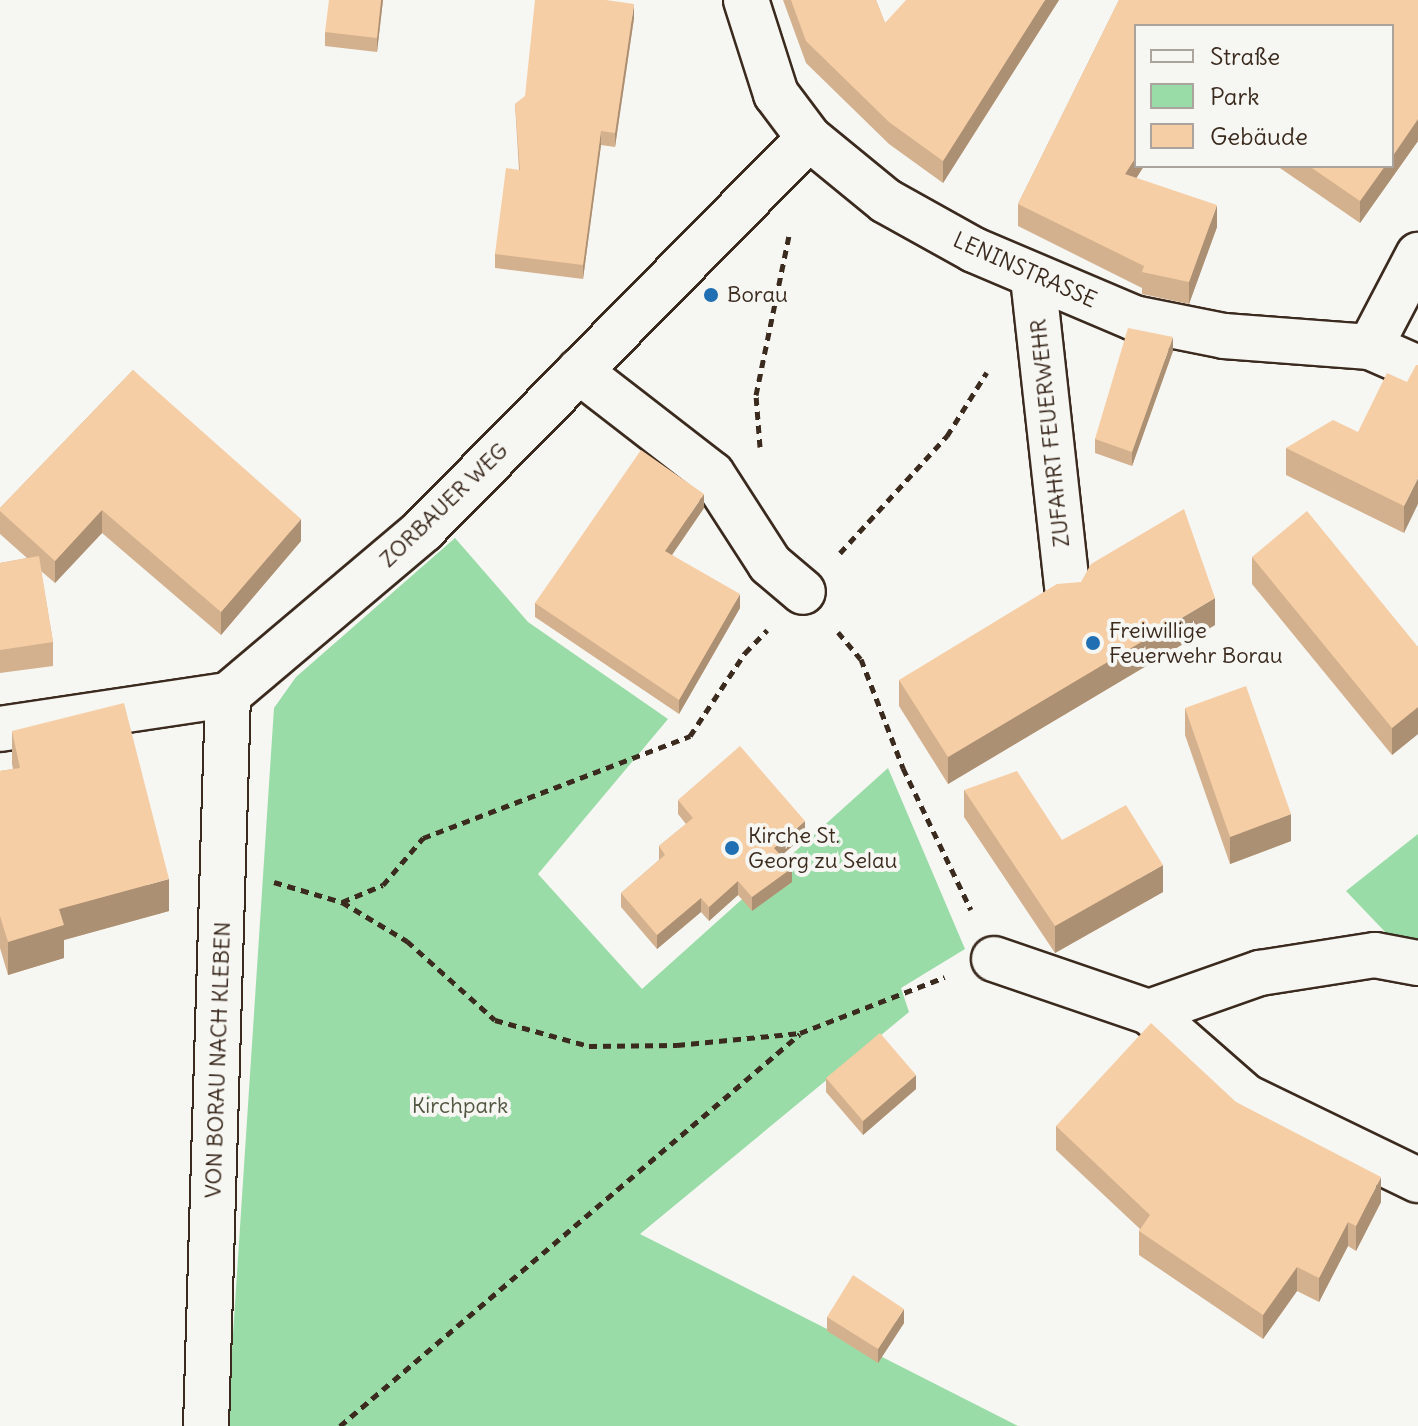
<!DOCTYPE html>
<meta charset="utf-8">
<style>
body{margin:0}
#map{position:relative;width:1418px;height:1426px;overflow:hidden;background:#f6f6f2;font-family:Delius,sans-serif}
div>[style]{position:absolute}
.green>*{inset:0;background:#99dca7}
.path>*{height:5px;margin-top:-2.5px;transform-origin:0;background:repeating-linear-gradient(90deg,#3b2a1e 0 8px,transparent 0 14px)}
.roads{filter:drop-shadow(2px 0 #3b2a1e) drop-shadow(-2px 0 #3b2a1e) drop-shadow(0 2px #3b2a1e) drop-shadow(0 -2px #3b2a1e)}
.minor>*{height:44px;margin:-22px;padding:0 22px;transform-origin:22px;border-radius:22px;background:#f6f6f2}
.wall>*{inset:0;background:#d4b18e}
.shaded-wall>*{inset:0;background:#ac9074}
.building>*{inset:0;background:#f6cea5}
.dots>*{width:22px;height:22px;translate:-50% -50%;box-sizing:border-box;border:4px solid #f6f6f2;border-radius:50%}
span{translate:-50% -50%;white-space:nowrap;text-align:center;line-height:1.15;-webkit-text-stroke:8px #f6f6f2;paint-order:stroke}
.street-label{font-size:22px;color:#3b2a1e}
.poi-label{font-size:22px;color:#3b2a1e}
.left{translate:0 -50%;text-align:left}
.park-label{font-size:22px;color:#525640}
.legend{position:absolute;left:1134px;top:24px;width:260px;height:144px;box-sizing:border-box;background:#f6f6f2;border:2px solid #aba49d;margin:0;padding:10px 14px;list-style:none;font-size:24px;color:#3b2a1e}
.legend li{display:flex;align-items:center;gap:16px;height:40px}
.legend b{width:40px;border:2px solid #aba49d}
</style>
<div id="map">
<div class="green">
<i style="clip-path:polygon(455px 538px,528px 622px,668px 719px,538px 874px,642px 989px,888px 768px,965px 949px,901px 988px,909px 1012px,640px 1234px,1018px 1426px,227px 1426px,274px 708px,296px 677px)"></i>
<i style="clip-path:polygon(1418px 834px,1418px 940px,1390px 937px,1346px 891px)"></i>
</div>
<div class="path">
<i style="left:760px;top:447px;width:52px;rotate:-94.4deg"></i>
<i style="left:756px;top:395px;width:162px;rotate:-78.3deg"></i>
<i style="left:840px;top:553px;width:159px;rotate:-47.6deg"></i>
<i style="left:947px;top:436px;width:75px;rotate:-58deg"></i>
<i style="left:838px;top:632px;width:35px;rotate:50deg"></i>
<i style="left:861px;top:659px;width:117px;rotate:68.9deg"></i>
<i style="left:903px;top:768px;width:157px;rotate:64.4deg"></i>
<i style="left:274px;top:882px;width:71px;rotate:16.4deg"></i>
<i style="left:342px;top:902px;width:44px;rotate:-22.5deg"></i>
<i style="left:383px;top:885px;width:62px;rotate:-49.6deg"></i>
<i style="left:423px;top:838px;width:286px;rotate:-20.9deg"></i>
<i style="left:690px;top:736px;width:100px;rotate:-56.5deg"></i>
<i style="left:745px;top:653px;width:32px;rotate:-46deg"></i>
<i style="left:342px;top:902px;width:76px;rotate:31deg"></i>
<i style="left:407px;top:941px;width:118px;rotate:41.9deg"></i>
<i style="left:495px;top:1020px;width:98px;rotate:15.5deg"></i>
<i style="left:589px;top:1046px;width:88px;rotate:-0.7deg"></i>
<i style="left:677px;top:1045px;width:124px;rotate:-5.6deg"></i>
<i style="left:800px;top:1033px;width:155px;rotate:-21.1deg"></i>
<i style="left:340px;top:1426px;width:604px;rotate:-40.44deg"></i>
</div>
<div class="roads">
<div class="minor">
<i style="left:746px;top:0;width:99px;rotate:72.3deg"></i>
<i style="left:776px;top:94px;width:55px;rotate:53.1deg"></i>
<i style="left:809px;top:138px;width:99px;rotate:39.3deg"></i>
<i style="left:886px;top:201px;width:101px;rotate:29.1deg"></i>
<i style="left:974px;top:250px;width:174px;rotate:23deg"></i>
<i style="left:1134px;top:318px;width:92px;rotate:11.3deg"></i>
<i style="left:1224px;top:336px;width:146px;rotate:4.3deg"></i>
<i style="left:1370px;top:347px;width:52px;rotate:23.6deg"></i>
<i style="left:1033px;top:278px;width:312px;rotate:83.7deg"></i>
<i style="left:1370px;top:347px;width:104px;rotate:-62.4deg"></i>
<i style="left:579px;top:371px;width:168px;rotate:37.8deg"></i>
<i style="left:712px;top:474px;width:107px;rotate:57.2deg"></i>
<i style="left:770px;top:564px;width:43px;rotate:40.3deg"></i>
<i style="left:0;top:729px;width:231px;rotate:-8.5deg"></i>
<i style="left:228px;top:695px;width:255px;rotate:-40.2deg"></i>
<i style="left:423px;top:530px;width:550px;rotate:-45.44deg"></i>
<i style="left:994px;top:959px;width:164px;rotate:18.9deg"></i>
<i style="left:1149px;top:1012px;width:129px;rotate:41.2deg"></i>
<i style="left:1246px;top:1097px;width:191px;rotate:25.8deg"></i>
<i style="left:1149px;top:1012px;width:118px;rotate:-19.4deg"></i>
<i style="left:1260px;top:973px;width:116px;rotate:-8.9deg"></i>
<i style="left:1375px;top:955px;width:44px;rotate:10.5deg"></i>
<i style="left:206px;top:1426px;width:731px;rotate:-88.28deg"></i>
</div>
</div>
<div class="wall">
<i style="clip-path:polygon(383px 0,377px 52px,325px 46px,325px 32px)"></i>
<i style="clip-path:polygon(783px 0,876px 0,885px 23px,1059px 0,943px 183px,889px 144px,806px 63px)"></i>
<i style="clip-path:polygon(1119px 0,1418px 0,1418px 141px,1360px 223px,1277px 166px,1392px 166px,1136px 26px,1144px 166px,1136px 178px,1217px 227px,1189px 304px,1142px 294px,1142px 288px,1018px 226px,1018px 204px)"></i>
<i style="clip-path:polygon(634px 18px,615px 147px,601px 145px,583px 279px,495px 268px,495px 254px,519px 170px,515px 104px)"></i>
<i style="clip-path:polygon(1173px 351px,1132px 466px,1095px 453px,1095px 439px)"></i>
<i style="clip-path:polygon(133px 370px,301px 541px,221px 635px,102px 533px,55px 583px,41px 571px,53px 642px,53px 666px,0 673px,0 563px,27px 558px,0 534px,0 508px)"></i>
<i style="clip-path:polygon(1407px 382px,1404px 533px,1286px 475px,1286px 448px,1358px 432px)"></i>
<i style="clip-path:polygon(704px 508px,672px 555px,740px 608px,679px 714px,535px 617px,535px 603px)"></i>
<i style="clip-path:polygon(1252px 557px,1418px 647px,1418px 734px,1392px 755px,1252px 584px)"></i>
<i style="clip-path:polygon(1215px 625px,948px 784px,899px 706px,899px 680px)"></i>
<i style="clip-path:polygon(1185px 708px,1291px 841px,1230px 864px,1185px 735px)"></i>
<i style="clip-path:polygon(12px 731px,169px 911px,64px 940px,64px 958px,8px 975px,0 948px,0 771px,13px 769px,12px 764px)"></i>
<i style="clip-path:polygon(964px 790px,1062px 840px,1163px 892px,1055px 953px,964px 817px)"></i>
<i style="clip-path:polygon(678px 800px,805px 835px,781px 856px,792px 882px,752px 911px,738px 895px,709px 921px,701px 912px,657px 949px,621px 907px,621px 893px,659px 860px,659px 846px,686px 824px,678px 814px)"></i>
<i style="clip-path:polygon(826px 1078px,916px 1089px,863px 1135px,826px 1092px)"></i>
<i style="clip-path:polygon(1236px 1102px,1381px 1202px,1356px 1251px,1348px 1246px,1319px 1302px,1297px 1291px,1263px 1339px,1139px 1255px,1139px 1231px,1140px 1229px,1056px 1150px,1056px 1126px)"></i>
<i style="clip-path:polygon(827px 1317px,904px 1323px,878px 1363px,827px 1331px)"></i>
</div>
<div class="shaded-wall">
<i style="clip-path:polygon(381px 0,383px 0,377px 52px,377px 38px)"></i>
<i style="clip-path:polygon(1045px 0,1059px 0,943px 183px,943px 161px)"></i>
<i style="clip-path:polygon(634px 4px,634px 18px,615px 147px,615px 133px)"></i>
<i style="clip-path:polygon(1418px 119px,1418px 141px,1360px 223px,1360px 201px,1385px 166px,1392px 166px,1392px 157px)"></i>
<i style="clip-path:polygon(601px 131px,601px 145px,583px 279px,583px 265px)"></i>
<i style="clip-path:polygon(1136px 157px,1136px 166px,1144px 166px,1125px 196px,1125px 174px)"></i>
<i style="clip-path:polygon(1217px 205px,1217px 227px,1189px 304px,1189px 282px)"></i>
<i style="clip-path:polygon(1173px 337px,1173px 351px,1132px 466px,1132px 452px)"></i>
<i style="clip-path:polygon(1418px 478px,1418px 504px,1404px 533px,1404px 506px)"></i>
<i style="clip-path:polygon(704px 494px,704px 508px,665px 565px,665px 551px)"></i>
<i style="clip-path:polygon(102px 510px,102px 533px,55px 583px,55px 561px)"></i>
<i style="clip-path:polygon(301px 519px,301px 541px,221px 635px,221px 612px)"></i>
<i style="clip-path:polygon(740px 594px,740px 608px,679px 714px,679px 700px)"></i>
<i style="clip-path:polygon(1215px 598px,1215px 625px,948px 784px,948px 757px)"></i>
<i style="clip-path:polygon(1418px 707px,1418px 734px,1392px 755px,1392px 728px)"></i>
<i style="clip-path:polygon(1291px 814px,1291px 841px,1230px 864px,1230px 837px)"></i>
<i style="clip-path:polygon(805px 821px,805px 835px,774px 862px,774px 848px)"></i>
<i style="clip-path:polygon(1163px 865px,1163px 892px,1055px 953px,1055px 926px)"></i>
<i style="clip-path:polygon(792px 868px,792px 882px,752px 911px,752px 897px)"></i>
<i style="clip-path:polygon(169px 879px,169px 911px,64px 940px,64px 958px,8px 975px,8px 942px,59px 909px)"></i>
<i style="clip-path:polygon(738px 881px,738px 895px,709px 921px,709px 907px)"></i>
<i style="clip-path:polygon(701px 898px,701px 912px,657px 949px,657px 935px)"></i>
<i style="clip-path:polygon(916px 1075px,916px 1089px,863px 1135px,863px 1121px)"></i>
<i style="clip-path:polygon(1381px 1177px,1381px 1202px,1356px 1251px,1356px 1226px)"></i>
<i style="clip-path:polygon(1348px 1222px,1348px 1246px,1319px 1302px,1319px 1278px)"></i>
<i style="clip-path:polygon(1297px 1267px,1297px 1291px,1263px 1339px,1263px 1315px)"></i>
<i style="clip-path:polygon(904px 1309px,904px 1323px,878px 1363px,878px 1349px)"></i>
</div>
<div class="building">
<i style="clip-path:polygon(329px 0,381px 0,377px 38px,325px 32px)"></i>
<i style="clip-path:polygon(535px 0,606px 0,634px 4px,615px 133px,601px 131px,583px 265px,495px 254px,506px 168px,520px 170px,515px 104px,525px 96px)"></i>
<i style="clip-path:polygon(791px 0,876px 0,885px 23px,906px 0,1045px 0,943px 161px,889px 122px,806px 41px)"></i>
<i style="clip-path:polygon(1119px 0,1418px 0,1418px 119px,1392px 157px,1392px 26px,1136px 26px,1136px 157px,1125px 174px,1217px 205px,1189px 282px,1142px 272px,1144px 266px,1018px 204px)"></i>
<i style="clip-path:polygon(1309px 166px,1385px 166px,1360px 201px)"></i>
<i style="clip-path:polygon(1128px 328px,1173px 337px,1132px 452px,1095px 439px)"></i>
<i style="clip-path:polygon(1416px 365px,1418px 365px,1418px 478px,1404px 506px,1286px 448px,1333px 420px,1358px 432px,1387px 373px,1407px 382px)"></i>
<i style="clip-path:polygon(133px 370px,301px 519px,221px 612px,102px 510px,55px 561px,0 511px,0 508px)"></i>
<i style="clip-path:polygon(641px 450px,704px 494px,665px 551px,740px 594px,679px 700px,535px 603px)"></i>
<i style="clip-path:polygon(1184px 509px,1215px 598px,948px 757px,899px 680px,1057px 584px,1081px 582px,1091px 564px)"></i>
<i style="clip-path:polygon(1307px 511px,1418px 647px,1418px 707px,1392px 728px,1252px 557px)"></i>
<i style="clip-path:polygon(39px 556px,53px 642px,0 650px,0 563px)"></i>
<i style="clip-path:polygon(1246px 686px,1291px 814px,1230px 837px,1185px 708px)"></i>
<i style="clip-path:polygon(124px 703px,169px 879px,59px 909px,64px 925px,8px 942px,0 916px,0 771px,20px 768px,12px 731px)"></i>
<i style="clip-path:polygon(740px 746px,805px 821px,774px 848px,792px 868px,752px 897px,738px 881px,709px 907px,701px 898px,657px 935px,621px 893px,665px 855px,659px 846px,693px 818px,678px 800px)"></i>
<i style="clip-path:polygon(1017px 771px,1062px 840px,1126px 805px,1163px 865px,1055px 926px,964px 790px)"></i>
<i style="clip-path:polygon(1151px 1023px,1236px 1102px,1381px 1177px,1356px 1226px,1348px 1222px,1319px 1278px,1297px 1267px,1263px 1315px,1139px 1231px,1150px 1215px,1056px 1126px)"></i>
<i style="clip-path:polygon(880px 1033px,916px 1075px,863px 1121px,826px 1078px)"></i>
<i style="clip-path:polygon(853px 1275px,904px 1309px,878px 1349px,827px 1317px)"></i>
</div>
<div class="dots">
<i style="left:711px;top:295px;background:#1f6fb2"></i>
<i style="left:1093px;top:643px;background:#1f6fb2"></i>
<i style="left:732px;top:848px;background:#1f6fb2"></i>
</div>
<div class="street-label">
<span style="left:1025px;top:270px;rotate:24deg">LENINSTRASSE</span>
<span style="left:1050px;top:433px;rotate:-96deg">ZUFAHRT FEUERWEHR</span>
<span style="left:444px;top:505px;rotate:-44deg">ZORBAUER WEG</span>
<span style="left:218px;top:1060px;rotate:-88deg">VON BORAU NACH KLEBEN</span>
</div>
<div class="poi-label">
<span class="left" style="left:727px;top:295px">Borau</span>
<span class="left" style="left:1109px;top:643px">Freiwillige<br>Feuerwehr Borau</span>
<span class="left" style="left:748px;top:848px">Kirche St.<br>Georg zu Selau</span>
</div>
<div class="park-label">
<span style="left:460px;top:1106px">Kirchpark</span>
</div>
<ul class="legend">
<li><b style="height:10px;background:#f6f6f2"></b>Straße</li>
<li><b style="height:22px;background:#99dca7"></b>Park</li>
<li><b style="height:22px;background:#f6cea5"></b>Gebäude</li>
</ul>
</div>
